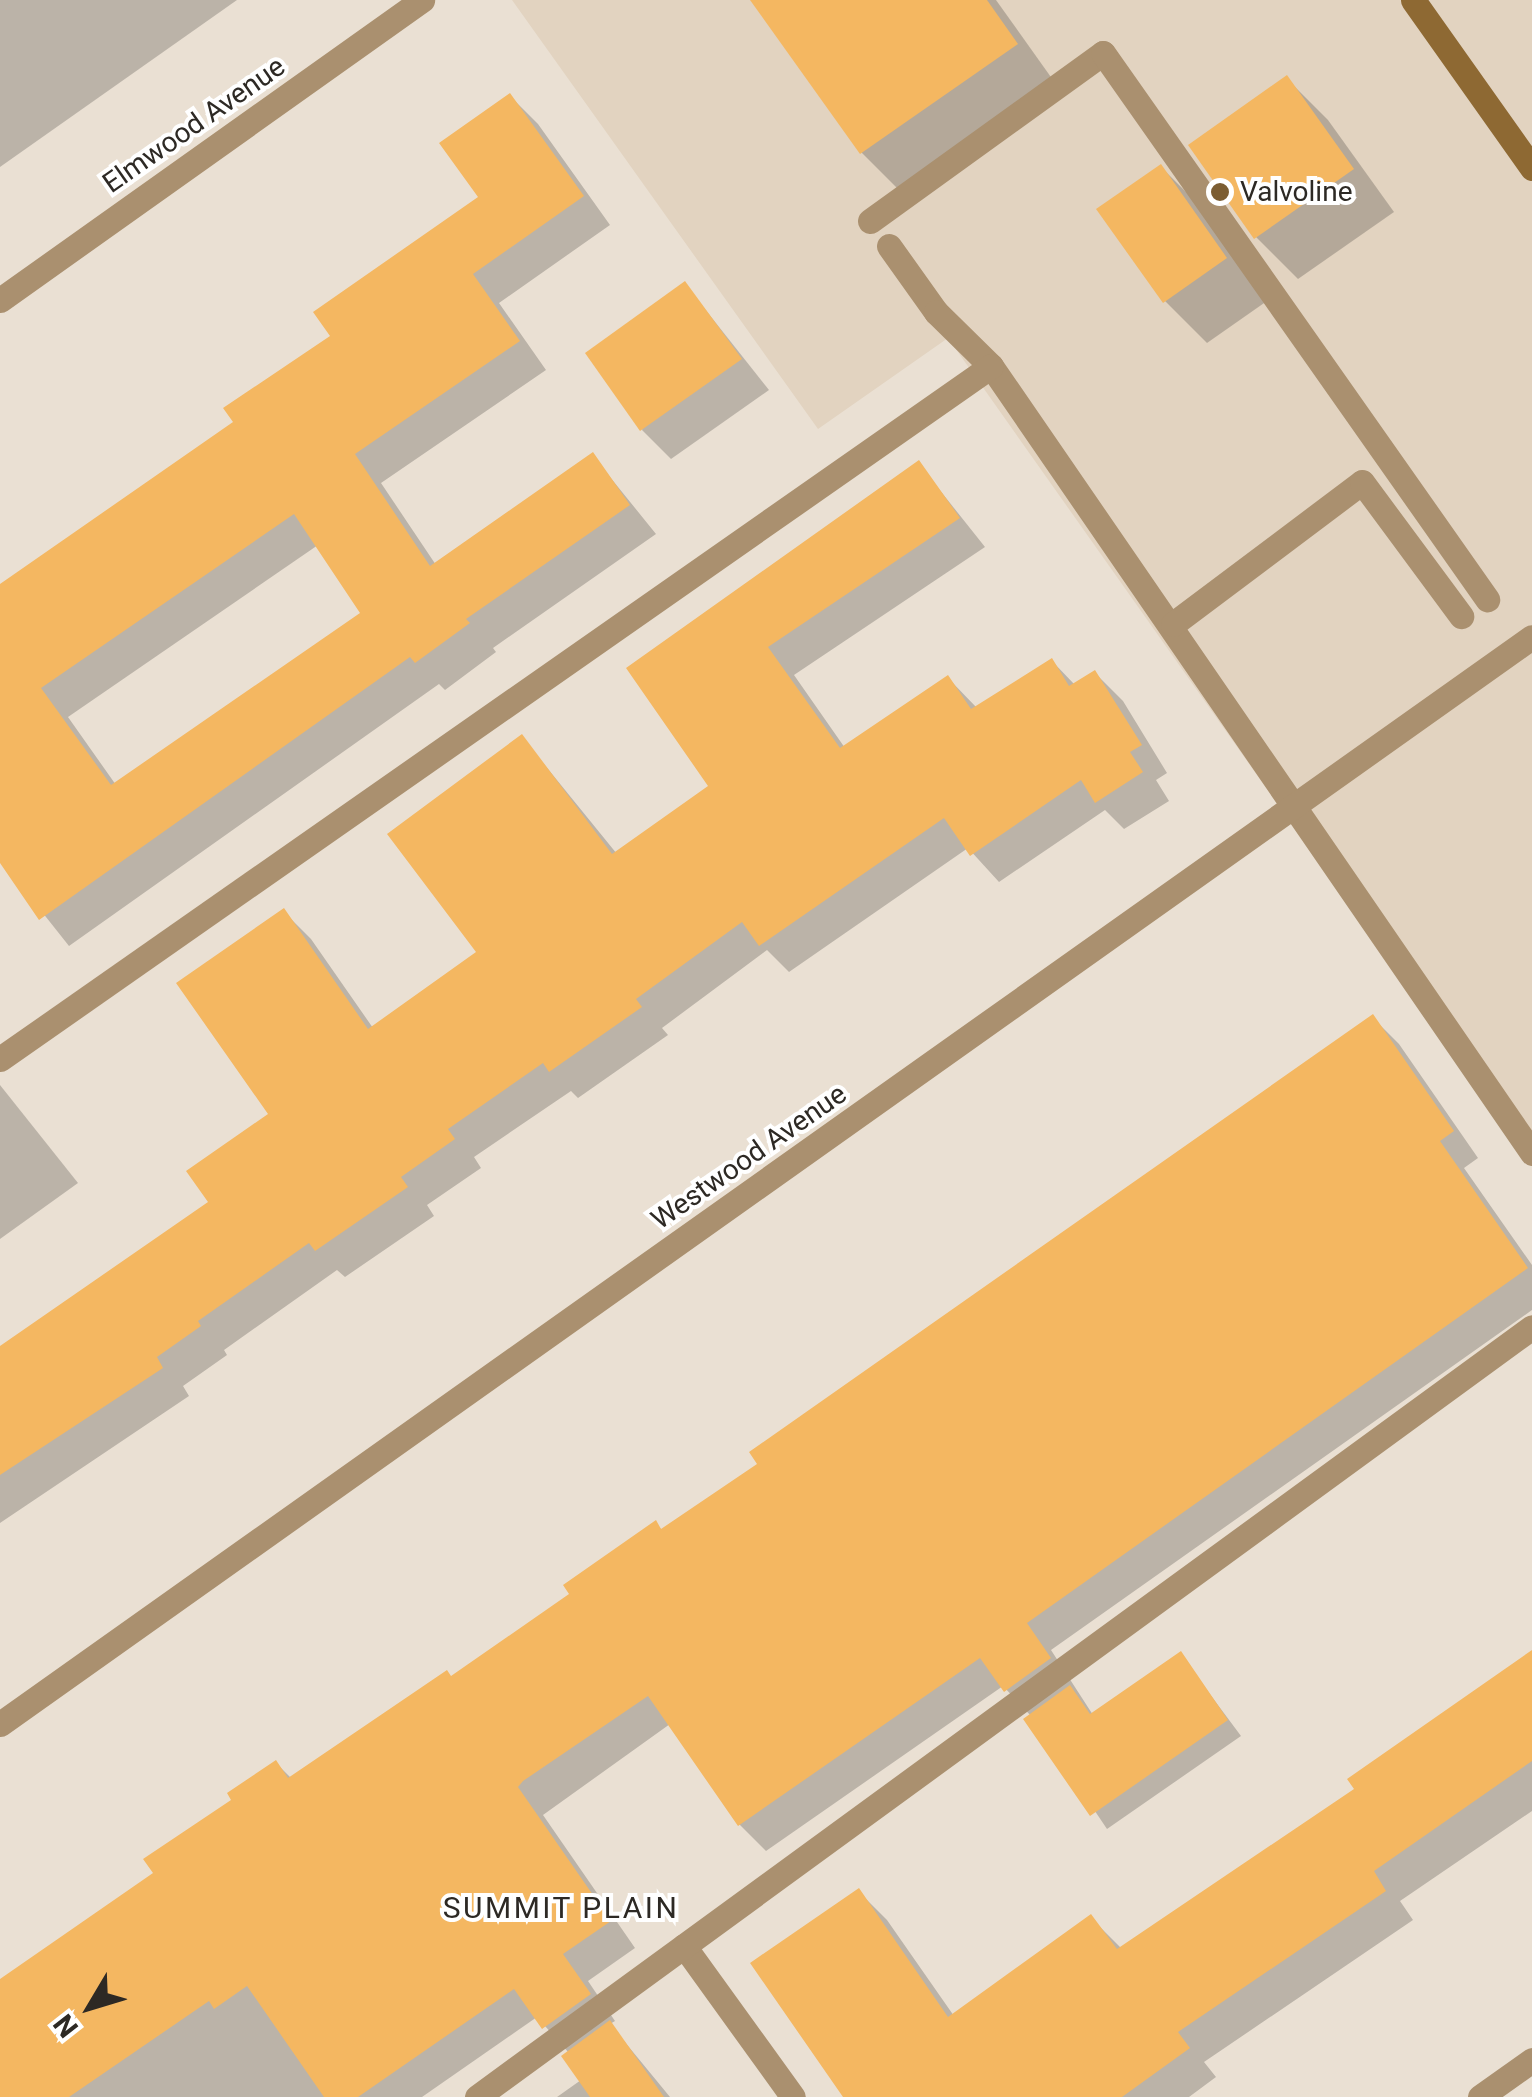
<!DOCTYPE html>
<style>
body{margin:0}
#map{position:relative;width:1532px;height:2097px;overflow:hidden;background:#eae0d3;font-family:Roboto,sans-serif}
div>[style]{position:absolute}
.built>*{inset:0;background:#e2d3c0}
.shadow>*{inset:0;background:#0003}
.building>*{inset:0;background:#f4b761}
.lane>*{height:25px;margin:-12.5px;padding:0 12.5px;transform-origin:12.5px;border-radius:12.5px;background:#aa906f}
.street>*{height:25px;margin:-12.5px;padding:0 12.5px;transform-origin:12.5px;border-radius:12.5px;background:#aa906f}
.secondary>*{height:25px;margin:-12.5px;padding:0 12.5px;transform-origin:12.5px;border-radius:12.5px;background:#8e6933}
.dots>*{width:28px;height:28px;translate:-50% -50%;box-sizing:border-box;border:5px solid #fff;border-radius:50%}
span{translate:-50% -50%;white-space:nowrap;text-align:center;line-height:1.15;-webkit-text-stroke:8px #fff;paint-order:stroke}
.street-label{font-size:28px;color:#2d2924}
.poi-label{font-size:28px;color:#2d2924}
.left{translate:0 -50%;text-align:left}
.neighbourhood-label{font-size:30px;color:#2d2924;letter-spacing:2.5px}
.north{position:absolute;left:40px;top:1957px;width:100px;height:100px;-webkit-text-stroke:8px #fff;paint-order:stroke;rotate:232deg;font-size:28px;font-weight:700;line-height:40px;text-align:center;color:#2d2924}
.north::after{content:'';display:block;margin:auto;width:35px;height:45px;background:#2d2924;clip-path:polygon(50% 0,100% 100%,50% 72%,0 100%)}
</style>
<div id="map">
<div class="built">
<i style="clip-path:polygon(512px 0,1532px 0,1532px 1164px,948px 338px,818px 429px)"></i>
</div>
<div class="shadow">
<i style="clip-path:polygon(0 0,237px 0,0 167px)"></i>
<i style="clip-path:polygon(753px 0,996px 0,1058px 87px,904px 195px,862px 153px)"></i>
<i style="clip-path:polygon(1286px 78px,1328px 120px,1394px 212px,1298px 279px,1256px 237px)"></i>
<i style="clip-path:polygon(evenodd,510px 96px,538px 124px,610px 225px,499px 303px,546px 370px,381px 483px,436px 565px,593px 456px,656px 534px,493px 648px,496px 652px,445px 690px,439px 684px,69px 946px,0 859px,0 587px,236px 423px,482px 198px,510px 96px,318px 545px,364px 614px,116px 785px,68px 717px,318px 545px)"></i>
<i style="clip-path:polygon(1161px 167px,1203px 209px,1267px 301px,1207px 343px,1165px 301px)"></i>
<i style="clip-path:polygon(685px 284px,769px 390px,671px 459px,642px 430px)"></i>
<i style="clip-path:polygon(919px 464px,985px 547px,794px 675px,845px 748px,948px 678px,977px 708px,1052px 661px,1075px 685px,1095px 673px,1123px 701px,1167px 773px,1156px 780px,1169px 801px,1124px 829px,1105px 810px,999px 882px,968px 848px,789px 972px,767px 950px,662px 1028px,668px 1035px,578px 1098px,571px 1091px,474px 1157px,481px 1168px,427px 1205px,434px 1216px,345px 1277px,337px 1270px,224px 1350px,227px 1355px,183px 1386px,189px 1396px,0 1523px,0 1350px,212px 1203px,271px 1115px,283px 911px,311px 939px,373px 1028px,480px 953px,522px 737px,617px 854px,712px 787px,630px 668px)"></i>
<i style="clip-path:polygon(1373px 1018px,1399px 1044px,1478px 1158px,1464px 1168px,1532px 1265px,1532px 1310px,1051px 1650px,1093px 1715px,1180px 1654px,1241px 1736px,1107px 1829px,1031px 1716px,1003px 1686px,766px 1851px,740px 1825px,670px 1724px,543px 1815px,635px 1948px,588px 1981px,615px 2021px,610px 2024px,670px 2097px,557px 2097px,581px 2080px,569px 2053px,537px 2017px,422px 2097px,0 2097px,0 1982px,156px 1873px,276px 1763px,292px 1779px,452px 1679px,573px 1595px,656px 1524px,663px 1531px,760px 1465px)"></i>
<i style="clip-path:polygon(0 1085px,78px 1183px,0 1239px)"></i>
<i style="clip-path:polygon(1532px 1656px,1532px 1811px,1400px 1901px,1413px 1920px,1204px 2062px,1216px 2077px,1189px 2097px,846px 2097px,858px 1891px,887px 1920px,954px 2016px,1091px 1918px,1122px 1949px,1357px 1789px)"></i>
</div>
<div class="building">
<i style="clip-path:polygon(750px 0,987px 0,1018px 44px,860px 154px)"></i>
<i style="clip-path:polygon(1287px 75px,1354px 169px,1254px 239px,1188px 145px)"></i>
<i style="clip-path:polygon(evenodd,510px 93px,584px 196px,473px 274px,520px 341px,355px 454px,430px 566px,593px 452px,630px 505px,466px 619px,470px 623px,415px 663px,410px 657px,39px 920px,0 863px,0 584px,233px 422px,223px 408px,330px 336px,313px 312px,478px 197px,439px 143px,510px 93px,294px 514px,360px 613px,111px 785px,41px 688px,294px 514px)"></i>
<i style="clip-path:polygon(1161px 164px,1227px 258px,1163px 303px,1096px 209px)"></i>
<i style="clip-path:polygon(685px 281px,742px 359px,640px 431px,585px 353px)"></i>
<i style="clip-path:polygon(919px 460px,960px 518px,768px 647px,840px 748px,948px 675px,971px 709px,1052px 658px,1069px 686px,1095px 670px,1142px 745px,1130px 752px,1143px 772px,1095px 803px,1081px 780px,970px 856px,944px 818px,759px 946px,742px 922px,636px 999px,642px 1007px,549px 1072px,543px 1063px,448px 1129px,455px 1139px,401px 1177px,408px 1187px,315px 1251px,309px 1243px,198px 1321px,201px 1326px,157px 1357px,163px 1368px,0 1475px,0 1346px,208px 1202px,186px 1171px,268px 1114px,176px 983px,284px 908px,368px 1029px,476px 952px,387px 834px,522px 734px,612px 854px,708px 786px,626px 668px)"></i>
<i style="clip-path:polygon(1373px 1014px,1454px 1131px,1440px 1141px,1528px 1268px,1027px 1623px,1051px 1658px,1004px 1692px,980px 1658px,738px 1826px,648px 1696px,523px 1781px,518px 1787px,611px 1921px,563px 1954px,591px 1994px,542px 2029px,514px 1989px,358px 2097px,324px 2097px,247px 1986px,214px 2009px,209px 2001px,69px 2097px,0 2097px,0 1979px,153px 1873px,143px 1859px,231px 1800px,227px 1793px,276px 1760px,288px 1778px,447px 1670px,451px 1676px,569px 1594px,563px 1585px,656px 1520px,661px 1529px,757px 1464px,749px 1452px)"></i>
<i style="clip-path:polygon(1532px 1650px,1532px 1761px,1374px 1871px,1386px 1891px,1178px 2032px,1190px 2048px,1122px 2097px,843px 2097px,750px 1963px,859px 1888px,948px 2017px,1091px 1914px,1117px 1949px,1354px 1789px,1347px 1779px)"></i>
<i style="clip-path:polygon(1181px 1651px,1228px 1720px,1090px 1816px,1023px 1719px,1070px 1685px,1090px 1714px)"></i>
<i style="clip-path:polygon(610px 2020px,664px 2097px,590px 2097px,561px 2056px)"></i>
</div>
<div class="lane">
<i style="left:870px;top:221px;width:287px;rotate:-35.8deg"></i>
<i style="left:1103px;top:53px;width:668px;rotate:54.88deg"></i>
<i style="left:889px;top:246px;width:81px;rotate:54.5deg"></i>
<i style="left:936px;top:312px;width:77px;rotate:44.5deg"></i>
<i style="left:991px;top:366px;width:955px;rotate:55.49deg"></i>
<i style="left:1173px;top:624px;width:236px;rotate:-36.9deg"></i>
<i style="left:1362px;top:482px;width:167px;rotate:53.5deg"></i>
<i style="left:0;top:1059px;width:1209px;rotate:-34.96deg"></i>
<i style="left:684px;top:1946px;width:186px;rotate:54.2deg"></i>
<i style="left:477px;top:2097px;width:1306px;rotate:-36.12deg"></i>
</div>
<div class="street">
<i style="left:0;top:300px;width:518px;rotate:-35.41deg"></i>
<i style="left:0;top:1724px;width:1878px;rotate:-35.36deg"></i>
<i style="left:1480px;top:2097px;width:64px;rotate:-35.4deg"></i>
</div>
<div class="secondary">
<i style="left:1413px;top:0;width:206px;rotate:54.7deg"></i>
</div>
<div class="dots">
<i style="left:1220px;top:192px;background:#7c5d32"></i>
</div>
<div class="street-label">
<span style="left:194px;top:125px;rotate:-35deg">Elmwood Avenue</span>
<span style="left:749px;top:1157px;rotate:-35deg">Westwood Avenue</span>
</div>
<div class="poi-label">
<span class="left" style="left:1240px;top:192px">Valvoline</span>
</div>
<div class="neighbourhood-label">
<span style="left:561px;top:1908px">SUMMIT PLAIN</span>
</div>
<div class="north">N</div>
</div>
